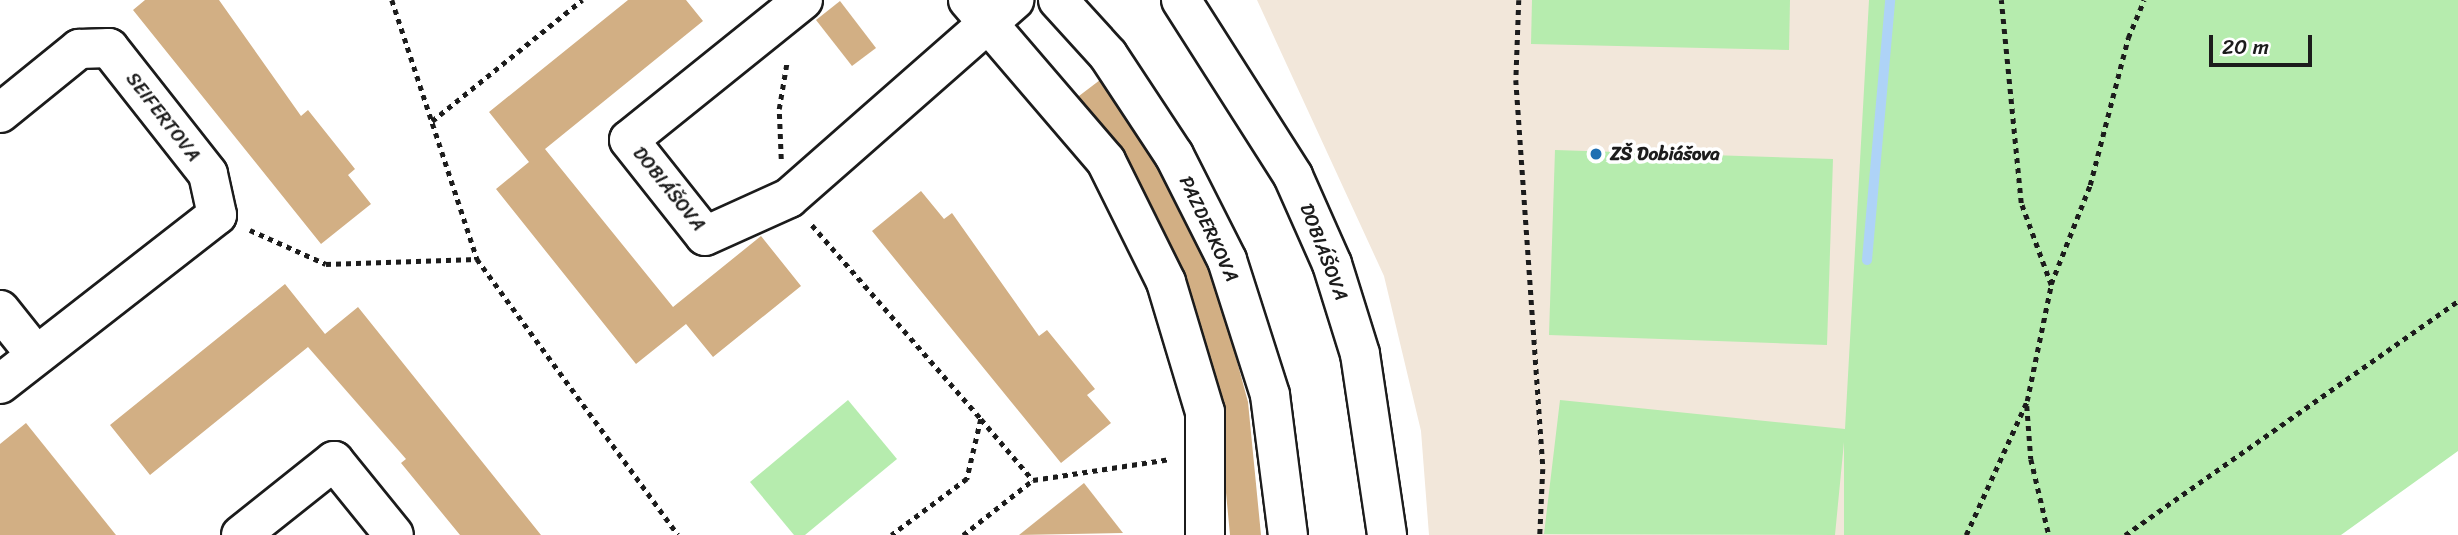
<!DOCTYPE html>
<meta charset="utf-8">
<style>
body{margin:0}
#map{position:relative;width:2458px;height:535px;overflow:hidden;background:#fff;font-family:Sriracha,sans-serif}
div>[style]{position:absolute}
.built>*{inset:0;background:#f2e7da}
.green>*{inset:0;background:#b6ecae}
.stream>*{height:10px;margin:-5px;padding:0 5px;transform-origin:5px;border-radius:5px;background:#aed3f7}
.building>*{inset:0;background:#d2af84}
.path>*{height:4.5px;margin-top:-2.25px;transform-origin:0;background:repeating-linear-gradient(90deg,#1c1c1c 0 5px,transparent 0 10px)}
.roads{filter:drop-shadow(2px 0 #1c1c1c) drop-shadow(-2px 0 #1c1c1c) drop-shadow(0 2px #1c1c1c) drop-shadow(0 -2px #1c1c1c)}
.minor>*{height:38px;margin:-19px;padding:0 19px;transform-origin:19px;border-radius:19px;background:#fff}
.dots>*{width:19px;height:19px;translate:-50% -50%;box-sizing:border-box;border:4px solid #fff;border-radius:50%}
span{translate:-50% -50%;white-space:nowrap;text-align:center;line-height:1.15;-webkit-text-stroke:7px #fff;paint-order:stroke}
.street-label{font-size:19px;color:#1c1c1c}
.poi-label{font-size:19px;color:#1c1c1c;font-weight:700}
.left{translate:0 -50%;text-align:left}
.scale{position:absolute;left:2209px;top:35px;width:103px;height:32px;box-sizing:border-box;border:4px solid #1c1c1c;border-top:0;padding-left:9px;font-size:21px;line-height:24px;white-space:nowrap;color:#1c1c1c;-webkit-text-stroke:5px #fff;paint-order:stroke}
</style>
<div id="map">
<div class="built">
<i style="clip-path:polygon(1257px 0,1877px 0,1845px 535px,1429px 535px,1421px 431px,1384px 276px)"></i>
</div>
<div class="green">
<i style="clip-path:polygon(1532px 0,1790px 0,1789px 50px,1531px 44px)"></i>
<i style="clip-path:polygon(1869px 0,2458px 0,2458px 451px,2341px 535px,1844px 535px,1844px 442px,1835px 535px,1544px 534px,1560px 400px,1845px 429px)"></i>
<i style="clip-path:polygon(1555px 150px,1833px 159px,1827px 345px,1549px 335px)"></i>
<i style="clip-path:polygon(848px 400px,897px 459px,805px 535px,794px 535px,750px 482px)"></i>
</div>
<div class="stream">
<i style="left:1867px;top:260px;width:261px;rotate:-84.9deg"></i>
</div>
<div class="building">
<i style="clip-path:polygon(145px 0,219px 0,301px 116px,308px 110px,355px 169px,348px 175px,371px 204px,321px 244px,133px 10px)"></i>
<i style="clip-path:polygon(628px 0,686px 0,703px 21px,545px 149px,673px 307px,761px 236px,801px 286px,713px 357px,686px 324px,636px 364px,496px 189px,529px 162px,489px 112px)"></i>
<i style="clip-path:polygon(840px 1px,876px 48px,852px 66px,816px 20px)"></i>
<i style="clip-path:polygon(1100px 80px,1149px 149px,1217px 287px,1248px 402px,1261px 535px,1230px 535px,1218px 408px,1075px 99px)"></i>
<i style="clip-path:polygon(921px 191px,944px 219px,952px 213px,1039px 336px,1047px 330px,1095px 389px,1087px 395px,1111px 423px,1061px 463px,872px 231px)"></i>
<i style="clip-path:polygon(285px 284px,325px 334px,358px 307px,541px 535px,460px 535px,401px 463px,406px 459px,308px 347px,150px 475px,110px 425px)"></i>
<i style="clip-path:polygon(26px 423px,116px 535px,0 535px,0 444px)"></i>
<i style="clip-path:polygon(1084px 483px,1123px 533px,1019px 535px)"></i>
</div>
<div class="path">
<i style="left:392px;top:0;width:273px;rotate:71.8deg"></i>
<i style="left:477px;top:259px;width:341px;rotate:53.9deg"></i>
<i style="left:1519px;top:0;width:80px;rotate:92.1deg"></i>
<i style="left:1516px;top:80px;width:390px;rotate:86deg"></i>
<i style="left:1543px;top:469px;width:66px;rotate:92.6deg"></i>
<i style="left:432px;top:121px;width:193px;rotate:-38.9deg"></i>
<i style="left:781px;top:159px;width:50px;rotate:-92.3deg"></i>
<i style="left:779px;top:109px;width:49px;rotate:-80.5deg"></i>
<i style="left:812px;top:225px;width:257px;rotate:48.9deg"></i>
<i style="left:981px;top:419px;width:62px;rotate:103.1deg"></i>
<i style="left:967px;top:479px;width:94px;rotate:143.3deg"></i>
<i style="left:250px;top:230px;width:83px;rotate:24.1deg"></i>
<i style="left:326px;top:264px;width:151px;rotate:-1.9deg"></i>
<i style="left:2051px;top:284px;width:106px;rotate:-68.5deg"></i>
<i style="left:2090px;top:185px;width:152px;rotate:-75.5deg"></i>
<i style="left:2128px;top:38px;width:41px;rotate:-67.2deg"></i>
<i style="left:2027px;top:406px;width:53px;rotate:85.7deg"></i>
<i style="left:2031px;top:459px;width:78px;rotate:76.7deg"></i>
<i style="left:981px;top:419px;width:80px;rotate:49.6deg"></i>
<i style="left:963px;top:535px;width:89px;rotate:-38.2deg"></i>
<i style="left:1033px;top:480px;width:139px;rotate:-8.7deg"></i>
<i style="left:1966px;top:535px;width:147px;rotate:-65.5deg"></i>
<i style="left:2027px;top:401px;width:118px;rotate:-78.3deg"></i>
<i style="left:2051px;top:285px;width:87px;rotate:-110.1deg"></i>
<i style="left:2021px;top:203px;width:204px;rotate:-95.6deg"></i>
<i style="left:2125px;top:535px;width:407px;rotate:-35.1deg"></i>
</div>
<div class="roads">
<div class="minor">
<i style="left:803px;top:0;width:223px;rotate:141.2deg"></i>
<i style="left:629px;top:140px;width:122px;rotate:51.6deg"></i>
<i style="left:705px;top:236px;width:92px;rotate:-24.3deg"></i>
<i style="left:789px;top:198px;width:300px;rotate:-41.3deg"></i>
<i style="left:968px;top:0;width:212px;rotate:49.4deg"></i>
<i style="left:1106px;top:161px;width:135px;rotate:63.6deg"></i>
<i style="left:1166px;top:282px;width:136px;rotate:73.3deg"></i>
<i style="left:1205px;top:412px;width:123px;rotate:90deg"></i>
<i style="left:1058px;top:0;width:74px;rotate:47.7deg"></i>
<i style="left:1108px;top:55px;width:120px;rotate:56.6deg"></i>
<i style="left:1174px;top:155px;width:118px;rotate:63.2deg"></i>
<i style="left:1227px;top:260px;width:142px;rotate:72.3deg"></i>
<i style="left:1270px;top:395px;width:141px;rotate:82.7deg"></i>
<i style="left:1181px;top:0;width:209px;rotate:57.5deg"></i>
<i style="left:1293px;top:176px;width:96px;rotate:66.1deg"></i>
<i style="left:1332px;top:264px;width:94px;rotate:72.7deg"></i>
<i style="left:1360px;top:354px;width:183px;rotate:81.5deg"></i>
<i style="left:0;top:113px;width:102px;rotate:-39deg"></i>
<i style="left:79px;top:49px;width:30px;rotate:-2deg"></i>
<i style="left:109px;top:48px;width:160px;rotate:51.8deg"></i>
<i style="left:208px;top:174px;width:42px;rotate:77.6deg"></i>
<i style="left:217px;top:215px;width:275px;rotate:142.1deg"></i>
<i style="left:0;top:310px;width:58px;rotate:51.3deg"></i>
<i style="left:241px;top:535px;width:119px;rotate:-38.5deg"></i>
<i style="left:334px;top:461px;width:95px;rotate:51deg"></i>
</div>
</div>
<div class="dots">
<i style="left:1596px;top:154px;background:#1f6fb2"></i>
</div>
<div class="street-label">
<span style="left:163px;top:117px;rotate:52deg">SEIFERTOVA</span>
<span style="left:669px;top:189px;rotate:51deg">DOBIÁŠOVA</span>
<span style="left:1209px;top:229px;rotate:65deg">PAZDERKOVA</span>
<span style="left:1324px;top:252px;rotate:69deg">DOBIÁŠOVA</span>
</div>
<div class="poi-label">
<span class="left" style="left:1610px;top:154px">ZŠ Dobiášova</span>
</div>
<div class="scale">20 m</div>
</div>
